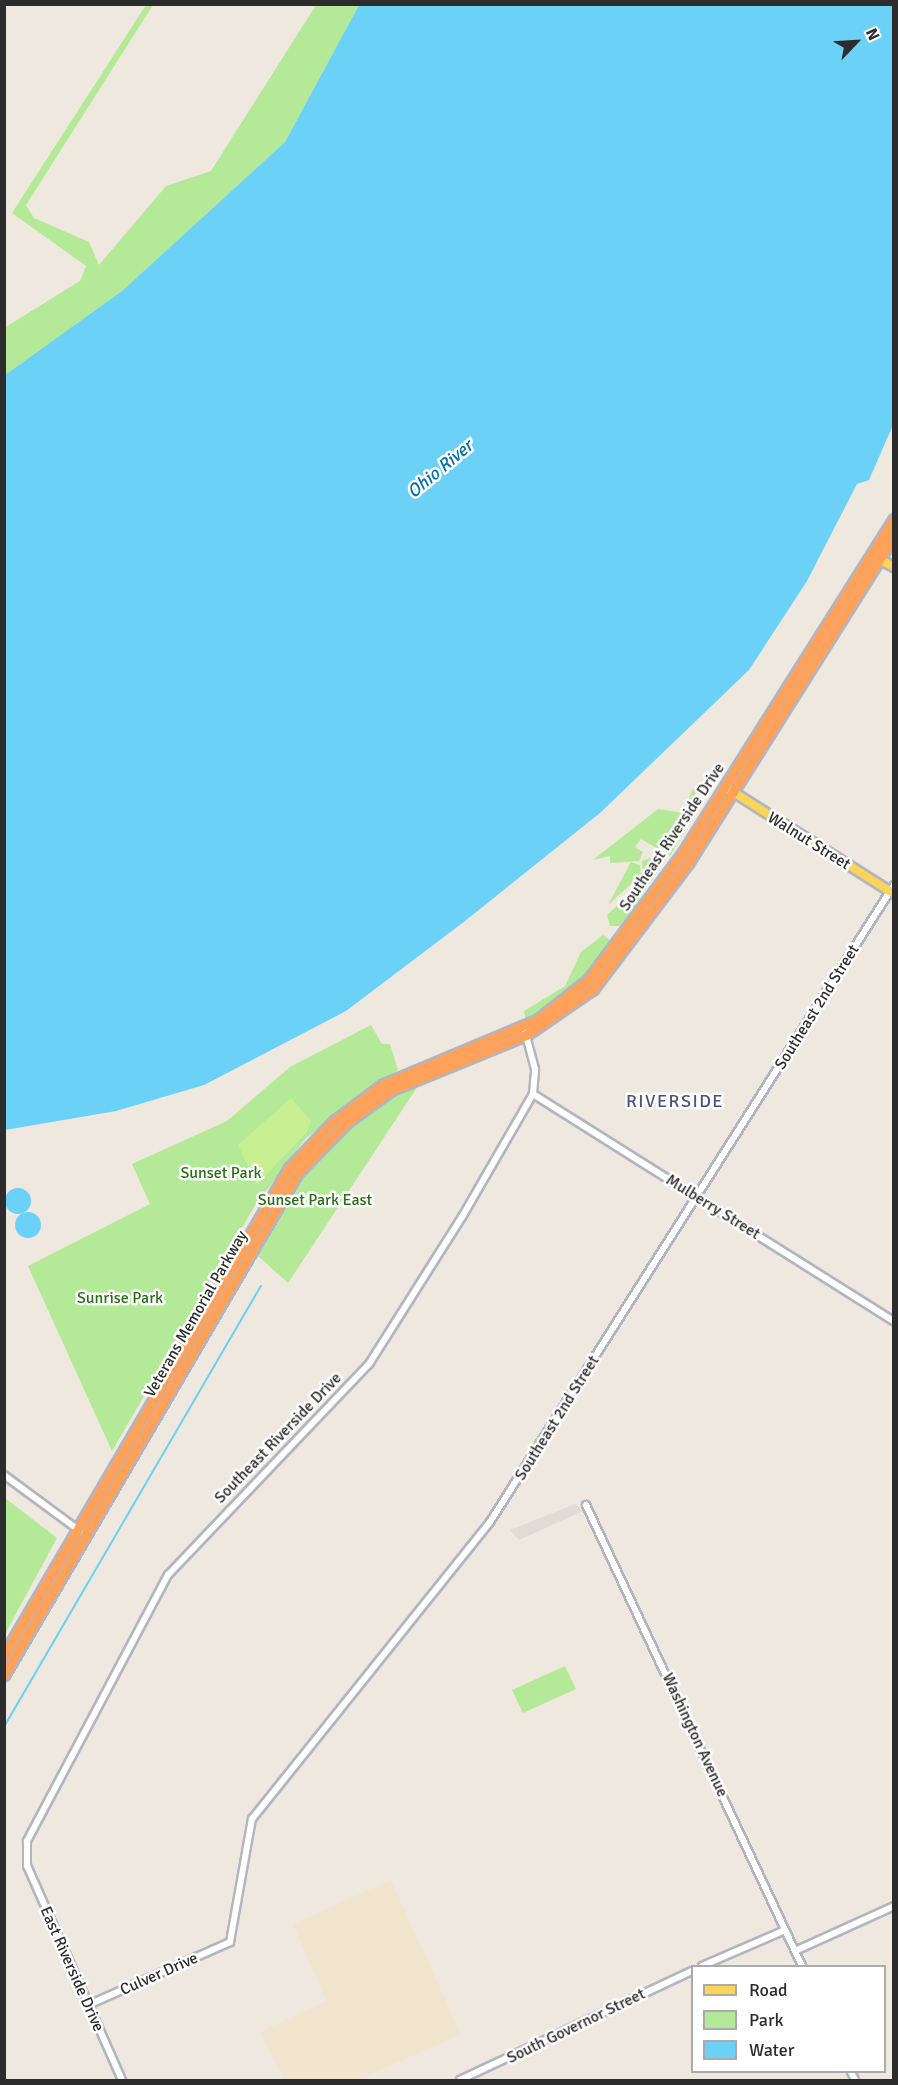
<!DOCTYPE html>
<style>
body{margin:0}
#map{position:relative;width:898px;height:2085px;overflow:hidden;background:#efe8de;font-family:Signika,sans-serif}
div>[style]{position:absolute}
.education>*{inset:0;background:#f1e5cd}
.green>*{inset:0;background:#b3e997}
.pitch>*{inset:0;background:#c8f093}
.plaza>*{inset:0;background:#dfdbd5}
.water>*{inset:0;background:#6bd1f7}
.round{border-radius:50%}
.stream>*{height:1.5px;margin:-0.75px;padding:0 0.75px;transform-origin:0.75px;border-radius:0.75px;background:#6bd1f7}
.roads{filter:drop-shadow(2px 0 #b2b5c1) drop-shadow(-2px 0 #b2b5c1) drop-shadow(0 2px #b2b5c1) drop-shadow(0 -2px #b2b5c1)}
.minor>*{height:6px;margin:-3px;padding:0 3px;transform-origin:3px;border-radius:3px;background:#fff}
.major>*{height:8px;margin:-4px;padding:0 4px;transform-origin:4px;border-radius:4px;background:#fad558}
.highway>*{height:9px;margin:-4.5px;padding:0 4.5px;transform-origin:4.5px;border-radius:4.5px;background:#ffa159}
span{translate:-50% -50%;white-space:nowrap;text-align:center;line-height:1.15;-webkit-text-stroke:5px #fff;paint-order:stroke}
.street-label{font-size:16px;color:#2c2c2c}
.park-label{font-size:16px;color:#287016}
.water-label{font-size:18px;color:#0470a9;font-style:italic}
.neighbourhood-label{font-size:18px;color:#495381;letter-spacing:1.5px}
.frame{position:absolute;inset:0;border:6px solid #2c2c2c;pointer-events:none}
.legend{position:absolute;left:691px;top:1965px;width:195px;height:108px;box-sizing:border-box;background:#fff;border:2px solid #ababab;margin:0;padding:8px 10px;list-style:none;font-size:18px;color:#2c2c2c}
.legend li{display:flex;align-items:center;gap:12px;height:30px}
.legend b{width:30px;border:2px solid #ababab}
.north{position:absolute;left:826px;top:12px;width:60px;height:60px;-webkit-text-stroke:4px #fff;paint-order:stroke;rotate:65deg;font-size:16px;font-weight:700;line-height:24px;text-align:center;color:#2c2c2c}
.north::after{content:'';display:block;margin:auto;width:21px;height:27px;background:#2c2c2c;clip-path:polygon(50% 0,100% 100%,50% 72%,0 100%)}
</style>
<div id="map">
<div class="education">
<i style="clip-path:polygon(391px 1880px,461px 2034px,358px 2080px,284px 2080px,260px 2032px,326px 2001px,293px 1924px)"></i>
</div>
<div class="green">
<i style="clip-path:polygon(146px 5px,153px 5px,26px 205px,34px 218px,89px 242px,99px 265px,166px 186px,211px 171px,316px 5px,359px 5px,285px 142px,122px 291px,5px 375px,4px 328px,80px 281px,86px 266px,12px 213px)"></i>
<i style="clip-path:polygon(693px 788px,696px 790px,686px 829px,670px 856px,641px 839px,635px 847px,643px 852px,639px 861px,610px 863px,610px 856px,593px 860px,658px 809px,683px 813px)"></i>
<i style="clip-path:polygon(662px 854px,665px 859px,634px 908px,620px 926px,610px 926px,607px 915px,643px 882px,642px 861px)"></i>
<i style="clip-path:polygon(631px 862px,640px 865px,641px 875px,608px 905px)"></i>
<i style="clip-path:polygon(603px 935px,613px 943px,580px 986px,526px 1022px,524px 1011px,565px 986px,581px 952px)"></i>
<i style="clip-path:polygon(371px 1025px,382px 1044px,390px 1044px,398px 1070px,306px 1138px,254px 1207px,112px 1451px,28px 1266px,150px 1204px,132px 1164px,227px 1121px,290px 1067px)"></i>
<i style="clip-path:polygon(414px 1084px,418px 1086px,288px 1283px,256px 1254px,258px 1242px,298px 1179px,327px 1145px,370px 1110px)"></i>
<i style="clip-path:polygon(5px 1498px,57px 1538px,5px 1634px)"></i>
<i style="clip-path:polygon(565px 1666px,576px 1689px,523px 1713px,512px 1690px)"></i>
</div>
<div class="pitch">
<i style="clip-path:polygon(291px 1098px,311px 1121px,307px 1132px,257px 1184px,238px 1145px)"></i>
</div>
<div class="plaza">
<i style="clip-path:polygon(575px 1504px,583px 1511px,519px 1540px,510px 1530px)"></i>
</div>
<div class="water">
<i style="clip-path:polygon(359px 5px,893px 5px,893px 425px,869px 480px,857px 484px,807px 581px,749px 670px,600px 813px,465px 921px,346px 1011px,204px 1085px,116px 1111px,5px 1130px,5px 375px,122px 291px,285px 142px)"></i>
<i class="round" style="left:5px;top:1188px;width:26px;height:26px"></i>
<i class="round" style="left:15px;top:1212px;width:26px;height:26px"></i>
</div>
<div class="stream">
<i style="left:4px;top:1727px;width:510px;rotate:-59.77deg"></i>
</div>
<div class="roads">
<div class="minor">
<i style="left:533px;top:1094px;width:426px;rotate:32.2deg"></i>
<i style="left:4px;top:1475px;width:94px;rotate:36.4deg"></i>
<i style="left:586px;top:1505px;width:509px;rotate:64.89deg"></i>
<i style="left:795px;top:1951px;width:109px;rotate:-24.4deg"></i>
<i style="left:702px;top:1966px;width:90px;rotate:-23.4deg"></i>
<i style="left:88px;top:2005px;width:155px;rotate:-23.9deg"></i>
<i style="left:230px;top:1942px;width:125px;rotate:-79.9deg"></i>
<i style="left:252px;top:1819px;width:381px;rotate:-51.3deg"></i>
<i style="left:490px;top:1522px;width:754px;rotate:-57.62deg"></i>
<i style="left:851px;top:2072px;width:9px;rotate:63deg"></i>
<i style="left:122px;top:2080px;width:234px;rotate:-113.9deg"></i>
<i style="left:27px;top:1866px;width:25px;rotate:-90deg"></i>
<i style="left:27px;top:1841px;width:301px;rotate:-62.1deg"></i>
<i style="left:168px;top:1575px;width:291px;rotate:-46.4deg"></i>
<i style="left:369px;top:1364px;width:174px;rotate:-57.7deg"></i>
<i style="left:462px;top:1217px;width:142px;rotate:-60deg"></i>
<i style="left:533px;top:1094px;width:25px;rotate:-85deg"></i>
<i style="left:535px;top:1069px;width:38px;rotate:-105deg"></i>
<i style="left:460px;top:2080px;width:256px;rotate:-25.2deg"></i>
</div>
<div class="major">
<i style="left:879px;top:559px;width:17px;rotate:28deg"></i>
<i style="left:727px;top:788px;width:198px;rotate:32.4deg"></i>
</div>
<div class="highway">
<i style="left:4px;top:1655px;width:564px;rotate:-59.66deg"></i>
<i style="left:289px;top:1168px;width:65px;rotate:-46.2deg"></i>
<i style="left:334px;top:1121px;width:60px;rotate:-36.9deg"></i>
<i style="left:382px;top:1085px;width:168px;rotate:-22.8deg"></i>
<i style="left:537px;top:1020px;width:65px;rotate:-38.1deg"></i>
<i style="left:588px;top:980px;width:157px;rotate:-53.3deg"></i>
<i style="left:682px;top:854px;width:396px;rotate:-57.7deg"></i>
<i style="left:4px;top:1675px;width:583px;rotate:-59.69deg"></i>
<i style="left:298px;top:1172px;width:70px;rotate:-45.6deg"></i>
<i style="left:347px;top:1122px;width:54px;rotate:-36deg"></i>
<i style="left:391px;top:1090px;width:146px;rotate:-22.2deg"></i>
<i style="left:526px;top:1035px;width:81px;rotate:-34.5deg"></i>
<i style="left:593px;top:989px;width:158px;rotate:-53deg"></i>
<i style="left:688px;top:863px;width:386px;rotate:-57.8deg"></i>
</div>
</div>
<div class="street-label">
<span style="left:672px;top:837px;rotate:-56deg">Southeast Riverside Drive</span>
<span style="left:809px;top:841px;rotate:32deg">Walnut Street</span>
<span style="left:817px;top:1007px;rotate:-58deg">Southeast 2nd Street</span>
<span style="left:713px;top:1207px;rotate:32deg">Mulberry Street</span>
<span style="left:196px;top:1314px;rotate:-60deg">Veterans Memorial Parkway</span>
<span style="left:557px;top:1418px;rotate:-58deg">Southeast 2nd Street</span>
<span style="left:278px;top:1438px;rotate:-46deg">Southeast Riverside Drive</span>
<span style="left:695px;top:1735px;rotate:65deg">Washington Avenue</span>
<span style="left:72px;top:1969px;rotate:66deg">East Riverside Drive</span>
<span style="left:159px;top:1974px;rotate:-24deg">Culver Drive</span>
<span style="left:576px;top:2026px;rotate:-26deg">South Governor Street</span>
</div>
<div class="park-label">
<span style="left:221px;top:1173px">Sunset Park</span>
<span style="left:315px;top:1200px">Sunset Park East</span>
<span style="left:120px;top:1298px">Sunrise Park</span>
</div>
<div class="water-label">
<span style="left:440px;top:469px;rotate:-40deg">Ohio River</span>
</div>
<div class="neighbourhood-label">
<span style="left:675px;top:1101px">RIVERSIDE</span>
</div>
<div class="frame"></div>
<ul class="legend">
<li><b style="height:8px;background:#fad558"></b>Road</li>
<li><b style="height:16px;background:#b3e997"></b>Park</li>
<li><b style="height:16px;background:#6bd1f7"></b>Water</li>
</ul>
<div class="north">N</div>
</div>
